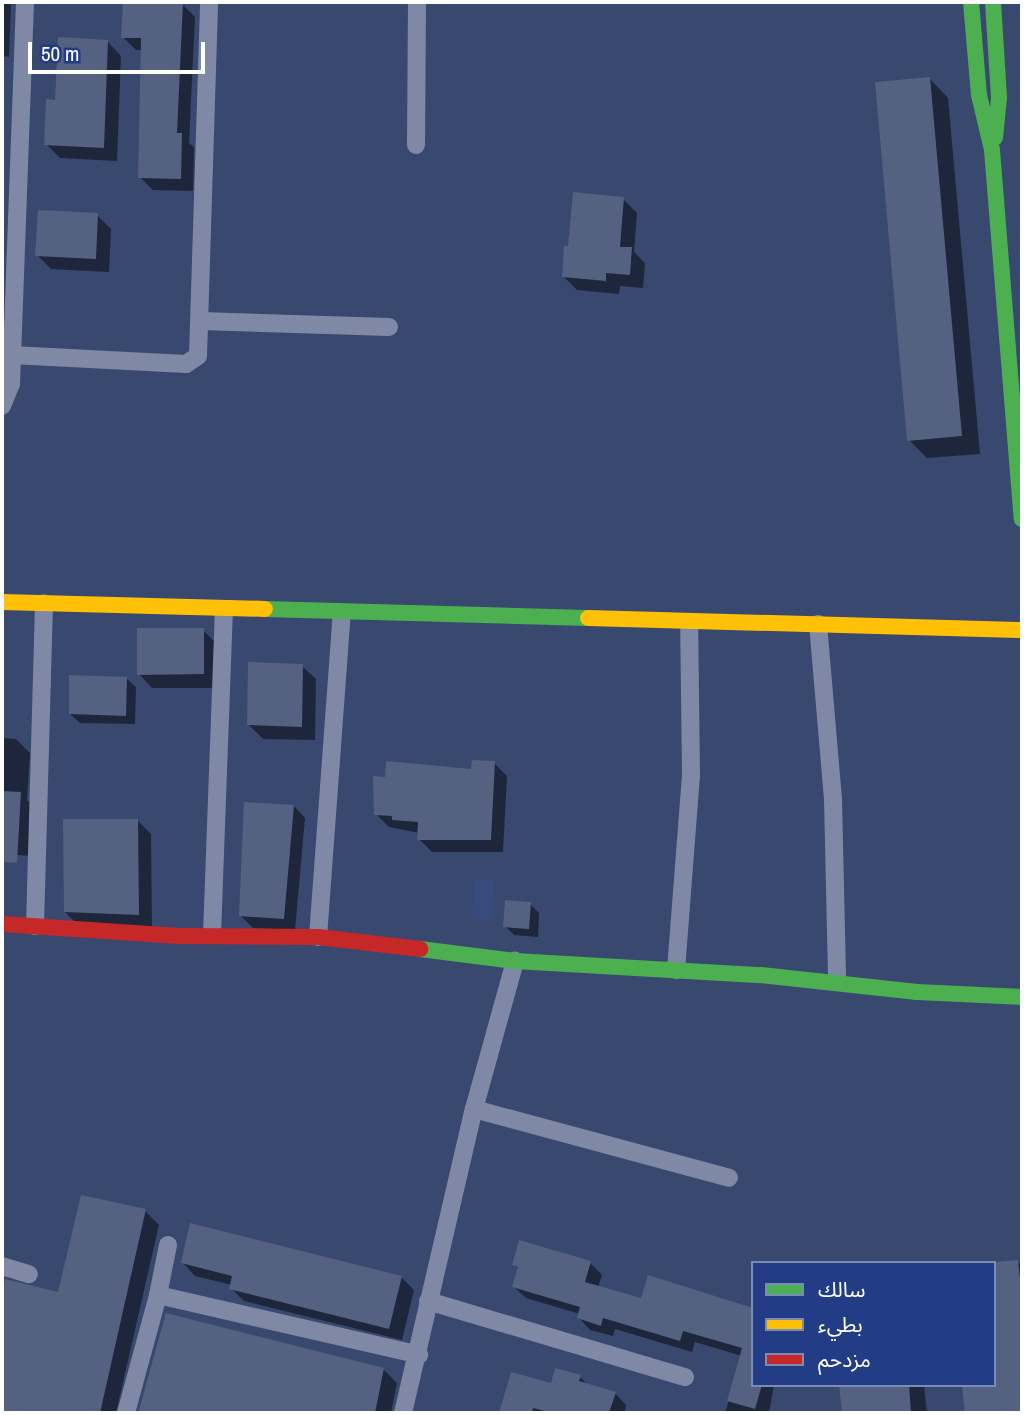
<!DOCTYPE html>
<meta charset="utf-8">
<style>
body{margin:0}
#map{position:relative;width:1024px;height:1415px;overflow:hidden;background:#38486f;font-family:"Archivo Narrow","Noto Sans Arabic",sans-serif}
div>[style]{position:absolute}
.water>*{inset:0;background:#374b7e}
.shadow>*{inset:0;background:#0007}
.building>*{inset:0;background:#546180}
.street>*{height:18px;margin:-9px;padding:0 9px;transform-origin:9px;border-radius:9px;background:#7f89a5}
.fast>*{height:16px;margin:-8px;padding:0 8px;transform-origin:8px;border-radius:8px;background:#4caf50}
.slow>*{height:16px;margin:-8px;padding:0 8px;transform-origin:8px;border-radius:8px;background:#ffc107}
.jam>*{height:16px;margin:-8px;padding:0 8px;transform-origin:8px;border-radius:8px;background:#c62828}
span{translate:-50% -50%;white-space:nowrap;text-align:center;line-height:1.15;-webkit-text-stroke:5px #223d85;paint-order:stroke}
.frame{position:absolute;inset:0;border:4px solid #fff;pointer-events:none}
.legend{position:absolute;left:751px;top:1261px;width:245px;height:126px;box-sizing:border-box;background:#223d85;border:2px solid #7a8bb6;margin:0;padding:9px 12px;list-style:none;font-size:21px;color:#fff}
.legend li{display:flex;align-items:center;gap:14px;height:35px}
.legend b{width:35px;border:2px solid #7a8bb6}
.scale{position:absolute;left:28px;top:42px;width:177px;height:32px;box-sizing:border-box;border:4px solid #fff;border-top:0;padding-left:9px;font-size:21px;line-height:24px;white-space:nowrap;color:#fff;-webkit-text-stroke:5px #223d85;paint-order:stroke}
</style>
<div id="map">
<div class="water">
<i style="clip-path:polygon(474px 878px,494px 880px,492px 920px,472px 919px)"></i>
</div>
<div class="shadow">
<i style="clip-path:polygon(2px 2px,11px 4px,9px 57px,3px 56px,2px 73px)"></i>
<i style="clip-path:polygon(124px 2px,182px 4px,195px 17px,189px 143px,194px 147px,193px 191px,153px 190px,140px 177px,142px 50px,136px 50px,123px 37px)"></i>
<i style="clip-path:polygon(108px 42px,121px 56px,117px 161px,60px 158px,46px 144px,57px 102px)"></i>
<i style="clip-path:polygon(930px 79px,948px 98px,980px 454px,927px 458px,909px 440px)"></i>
<i style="clip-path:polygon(623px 199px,637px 213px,634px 252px,645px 263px,643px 288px,620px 286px,619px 294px,577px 290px,563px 276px,570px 248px)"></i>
<i style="clip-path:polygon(97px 215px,111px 229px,109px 272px,51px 269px,37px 255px)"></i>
<i style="clip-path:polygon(2px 293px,3px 295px,2px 329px)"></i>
<i style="clip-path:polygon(203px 630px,217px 644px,217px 688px,152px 688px,139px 674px)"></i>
<i style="clip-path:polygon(302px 666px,316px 679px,315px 740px,263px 739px,249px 725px)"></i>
<i style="clip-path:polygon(126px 678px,136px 687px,135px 724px,80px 723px,70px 714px)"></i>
<i style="clip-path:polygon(2px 738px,16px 739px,30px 753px,27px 800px,34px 807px,31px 856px,2px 854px)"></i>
<i style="clip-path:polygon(494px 763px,507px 776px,503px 852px,432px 852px,419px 839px,419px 833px,389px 827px,376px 814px)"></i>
<i style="clip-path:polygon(294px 806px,305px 818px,295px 930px,253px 928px,241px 916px)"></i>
<i style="clip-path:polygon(137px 820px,151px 834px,152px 928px,79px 926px,65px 912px)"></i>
<i style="clip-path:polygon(530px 904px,539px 913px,538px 937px,514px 935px,505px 926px)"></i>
<i style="clip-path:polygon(145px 1211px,159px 1225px,116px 1413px,2px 1413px,2px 1300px,7px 1281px,59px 1294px)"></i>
<i style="clip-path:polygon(1018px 1262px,1022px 1266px,1022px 1413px,967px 1413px,964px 1385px,994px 1385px)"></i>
<i style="clip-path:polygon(183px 1263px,401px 1277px,414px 1290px,402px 1340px,244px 1301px,231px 1288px,232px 1285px,195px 1276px)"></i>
<i style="clip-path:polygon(590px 1263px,602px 1275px,598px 1287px,642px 1300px,753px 1310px,753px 1385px,774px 1385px,769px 1413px,725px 1413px,742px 1356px,695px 1342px,692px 1352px,615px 1329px,613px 1336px,590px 1330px,579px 1318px,580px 1314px,526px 1298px,514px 1287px,519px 1269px,514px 1264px)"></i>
<i style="clip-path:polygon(167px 1315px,383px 1369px,397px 1383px,391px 1413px,138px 1413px)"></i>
<i style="clip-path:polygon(512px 1374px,552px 1385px,580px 1377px,588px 1385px,615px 1393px,626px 1405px,625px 1410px,628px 1413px,501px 1413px)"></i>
<i style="clip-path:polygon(841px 1385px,924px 1385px,927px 1413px,844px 1413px)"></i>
</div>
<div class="building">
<i style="clip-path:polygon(123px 2px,183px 2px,177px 133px,182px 133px,181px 179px,138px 178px,141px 38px,121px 38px)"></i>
<i style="clip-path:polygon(58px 37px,108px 40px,104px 148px,44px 145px,46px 99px,55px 100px)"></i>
<i style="clip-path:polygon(930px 77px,962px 436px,907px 441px,875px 82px)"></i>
<i style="clip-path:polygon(573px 192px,624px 197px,620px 247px,632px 247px,630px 275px,606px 273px,606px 281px,562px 277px,564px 246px,568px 246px)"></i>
<i style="clip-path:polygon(38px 210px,98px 213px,96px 259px,35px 256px)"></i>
<i style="clip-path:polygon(137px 628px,204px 628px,204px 674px,137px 675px)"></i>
<i style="clip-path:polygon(248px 662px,303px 664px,302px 727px,247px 725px)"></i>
<i style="clip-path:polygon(69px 675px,127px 677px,126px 716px,69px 714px)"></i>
<i style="clip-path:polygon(472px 760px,495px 761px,491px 840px,417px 840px,418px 822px,392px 820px,392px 816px,374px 815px,373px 776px,385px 777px,386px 761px,471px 769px)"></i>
<i style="clip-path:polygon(2px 791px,21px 792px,17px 863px,2px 862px)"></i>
<i style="clip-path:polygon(244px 802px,294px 805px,284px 919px,239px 916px)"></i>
<i style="clip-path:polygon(63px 819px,138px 819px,139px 915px,64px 912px)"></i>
<i style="clip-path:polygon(505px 900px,531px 902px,529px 929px,503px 927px)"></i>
<i style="clip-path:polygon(81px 1195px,146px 1209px,100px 1413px,2px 1413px,2px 1293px,5px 1279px,58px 1292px)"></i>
<i style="clip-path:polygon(190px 1223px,402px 1276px,389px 1329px,229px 1289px,232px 1276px,181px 1263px)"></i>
<i style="clip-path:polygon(519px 1240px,591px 1261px,585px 1282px,641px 1298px,648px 1275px,753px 1308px,753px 1385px,762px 1385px,755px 1409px,727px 1401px,742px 1348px,683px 1331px,680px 1341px,603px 1318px,601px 1326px,577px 1318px,580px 1307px,512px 1287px,518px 1267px,512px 1265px)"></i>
<i style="clip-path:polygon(1018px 1260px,1022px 1297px,1022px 1413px,965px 1413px,962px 1385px,994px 1385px,994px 1262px)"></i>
<i style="clip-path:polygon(166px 1313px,384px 1368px,375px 1413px,138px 1413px)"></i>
<i style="clip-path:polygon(555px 1368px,581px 1375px,579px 1381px,616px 1392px,609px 1413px,552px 1413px,533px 1408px,532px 1413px,499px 1413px,511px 1372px,551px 1383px)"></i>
<i style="clip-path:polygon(839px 1385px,909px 1385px,911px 1413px,842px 1413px)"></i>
</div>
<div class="street">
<i style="left:416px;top:145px;width:143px;rotate:-89.6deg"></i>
<i style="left:201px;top:321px;width:188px;rotate:1.8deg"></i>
<i style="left:12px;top:355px;width:174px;rotate:3deg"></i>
<i style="left:186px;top:364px;width:14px;rotate:-34deg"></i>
<i style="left:198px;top:356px;width:354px;rotate:-88.2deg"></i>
<i style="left:2px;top:406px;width:24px;rotate:-68deg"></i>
<i style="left:11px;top:384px;width:382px;rotate:-87.9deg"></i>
<i style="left:818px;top:624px;width:176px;rotate:85.1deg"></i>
<i style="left:833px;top:799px;width:183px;rotate:88.7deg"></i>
<i style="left:35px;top:926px;width:323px;rotate:-88.4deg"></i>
<i style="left:212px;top:935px;width:326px;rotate:-87.9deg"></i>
<i style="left:318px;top:937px;width:325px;rotate:-85.8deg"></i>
<i style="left:676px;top:970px;width:195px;rotate:-85.6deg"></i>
<i style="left:691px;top:776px;width:154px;rotate:-90.7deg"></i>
<i style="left:474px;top:1109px;width:264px;rotate:15.1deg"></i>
<i style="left:2px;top:1266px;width:28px;rotate:17deg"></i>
<i style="left:158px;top:1295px;width:268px;rotate:12.9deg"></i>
<i style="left:428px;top:1301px;width:268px;rotate:16.5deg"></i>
<i style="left:126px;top:1413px;width:122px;rotate:-74.8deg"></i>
<i style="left:158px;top:1295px;width:51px;rotate:-78.7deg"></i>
<i style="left:403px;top:1413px;width:312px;rotate:-76.9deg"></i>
<i style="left:474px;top:1109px;width:154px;rotate:-74.5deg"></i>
</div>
<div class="fast">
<i style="left:971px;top:2px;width:93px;rotate:85.1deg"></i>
<i style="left:979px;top:95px;width:57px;rotate:76.7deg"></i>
<i style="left:992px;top:150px;width:370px;rotate:85.4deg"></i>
<i style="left:993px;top:2px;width:96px;rotate:86.4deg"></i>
<i style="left:999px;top:98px;width:40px;rotate:95.7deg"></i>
<i style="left:265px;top:609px;width:323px;rotate:1.6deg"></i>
<i style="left:420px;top:949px;width:96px;rotate:7.2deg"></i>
<i style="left:515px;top:961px;width:246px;rotate:3.3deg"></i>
<i style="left:761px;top:975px;width:157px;rotate:6.2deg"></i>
<i style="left:917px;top:992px;width:105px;rotate:2.7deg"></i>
</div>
<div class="slow">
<i style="left:2px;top:602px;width:263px;rotate:1.5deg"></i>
<i style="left:588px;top:618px;width:434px;rotate:1.6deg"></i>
</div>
<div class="jam">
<i style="left:2px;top:924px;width:177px;rotate:3.9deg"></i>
<i style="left:179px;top:936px;width:139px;rotate:0.4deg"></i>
<i style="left:318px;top:937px;width:103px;rotate:6.7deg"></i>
</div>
<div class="frame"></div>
<ul class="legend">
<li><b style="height:9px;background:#4caf50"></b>سالك</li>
<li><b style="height:9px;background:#ffc107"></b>بطيء</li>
<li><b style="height:9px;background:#c62828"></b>مزدحم</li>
</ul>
<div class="scale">50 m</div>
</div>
